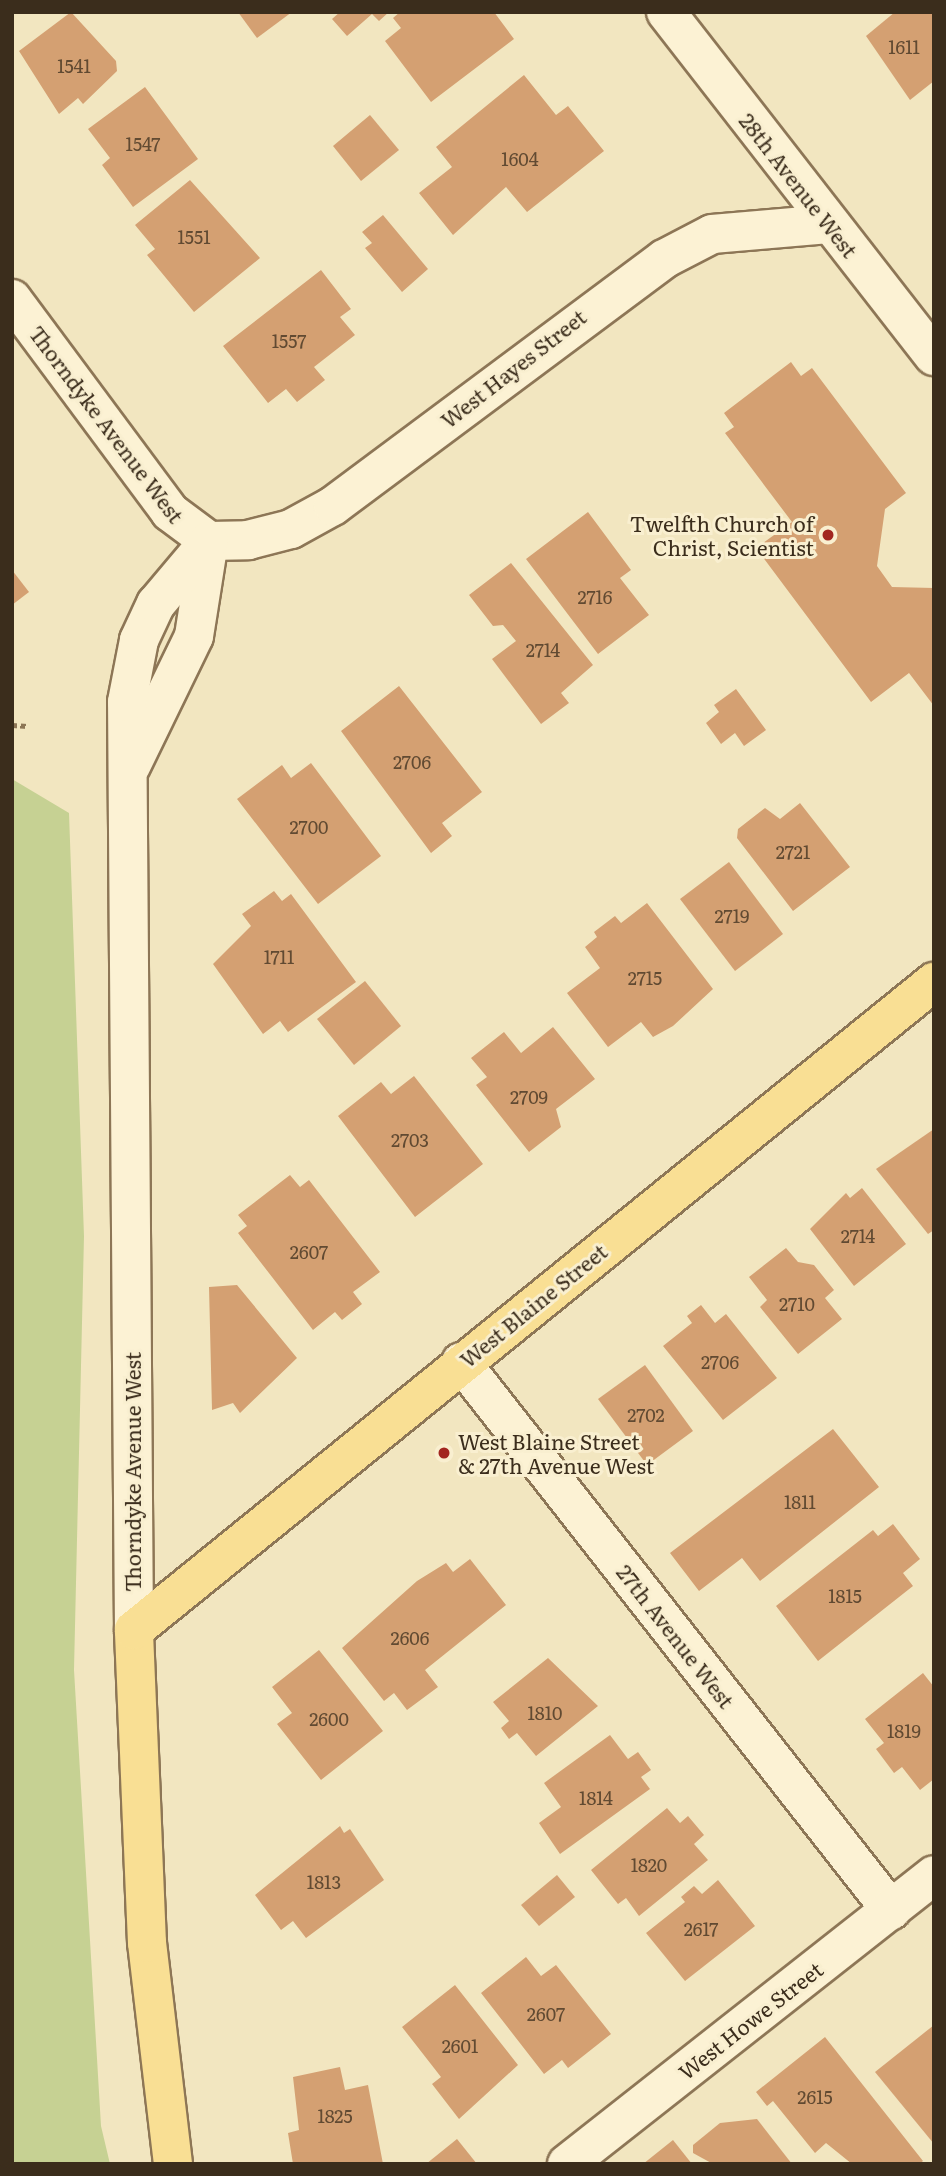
<!DOCTYPE html>
<style>
body{margin:0}
#map{position:relative;width:946px;height:2176px;overflow:hidden;background:#f2e6c0;font-family:Literata,serif}
div>[style]{position:absolute}
.green>*{inset:0;background:#c6d193}
.building>*{inset:0;background:#d4a072}
.path>*{height:4.5px;margin-top:-2.25px;transform-origin:0;background:repeating-linear-gradient(90deg,#8d7656 0 5px,transparent 0 8.5px)}
.roads{filter:drop-shadow(2px 0 #8d7656) drop-shadow(-2px 0 #8d7656) drop-shadow(0 2px #8d7656) drop-shadow(0 -2px #8d7656)}
.minor>*{height:38px;margin:-19px;padding:0 19px;transform-origin:19px;border-radius:19px;background:#fcf2d4}
.major>*{height:38px;margin:-19px;padding:0 19px;transform-origin:19px;border-radius:19px;background:#f9df94}
.dots>*{width:19px;height:19px;translate:-50% -50%;box-sizing:border-box;border:4px solid #f9efd0;border-radius:50%}
span{translate:-50% -50%;white-space:nowrap;text-align:center;line-height:1.15;-webkit-text-stroke:6px #f9efd0;paint-order:stroke}
.number-label{font-size:18px;color:#614a32}
.number-label span{-webkit-text-stroke-width:0}
.street-label{font-size:21px;color:#3b2d1c}
.poi-label{font-size:21px;color:#3b2d1c}
.right{translate:-100% -50%;text-align:right}
.left{translate:0 -50%;text-align:left}
.frame{position:absolute;inset:0;border:14px solid #3b2d1c;pointer-events:none}
</style>
<div id="map">
<div class="green">
<i style="clip-path:polygon(12px 779px,69px 813px,84px 1236px,74px 1670px,101px 2126px,110px 2164px,12px 2164px)"></i>
</div>
<div class="building">
<i style="clip-path:polygon(71px 12px,116px 61px,117px 71px,83px 104px,78px 98px,59px 114px,19px 51px)"></i>
<i style="clip-path:polygon(238px 12px,292px 12px,257px 38px)"></i>
<i style="clip-path:polygon(340px 12px,389px 12px,379px 21px,372px 14px,347px 36px,332px 19px)"></i>
<i style="clip-path:polygon(400px 12px,494px 12px,514px 39px,431px 102px,385px 41px,401px 28px,393px 18px)"></i>
<i style="clip-path:polygon(895px 12px,934px 12px,934px 81px,910px 100px,866px 36px)"></i>
<i style="clip-path:polygon(524px 75px,556px 115px,568px 106px,604px 151px,527px 212px,506px 187px,453px 235px,419px 193px,452px 167px,436px 147px)"></i>
<i style="clip-path:polygon(145px 87px,198px 159px,133px 207px,102px 165px,110px 158px,88px 129px)"></i>
<i style="clip-path:polygon(370px 115px,399px 150px,361px 181px,333px 146px)"></i>
<i style="clip-path:polygon(190px 180px,260px 258px,194px 312px,147px 255px,155px 249px,135px 225px)"></i>
<i style="clip-path:polygon(383px 215px,428px 269px,402px 292px,365px 248px,372px 243px,362px 232px)"></i>
<i style="clip-path:polygon(321px 270px,351px 309px,340px 317px,355px 335px,314px 367px,325px 380px,297px 402px,286px 389px,268px 403px,223px 346px)"></i>
<i style="clip-path:polygon(791px 362px,801px 376px,812px 368px,906px 493px,885px 509px,877px 566px,892px 587px,934px 588px,934px 706px,909px 673px,871px 702px,756px 548px,792px 522px,725px 433px,734px 427px,724px 413px)"></i>
<i style="clip-path:polygon(588px 512px,631px 570px,620px 578px,649px 615px,598px 654px,526px 559px)"></i>
<i style="clip-path:polygon(511px 563px,593px 665px,561px 693px,569px 703px,541px 724px,492px 659px,516px 641px,503px 625px,493px 626px,469px 595px)"></i>
<i style="clip-path:polygon(12px 570px,29px 592px,12px 605px)"></i>
<i style="clip-path:polygon(399px 686px,482px 792px,442px 823px,452px 836px,431px 853px,341px 731px)"></i>
<i style="clip-path:polygon(736px 689px,766px 730px,744px 746px,735px 733px,721px 744px,706px 723px,719px 712px,714px 705px)"></i>
<i style="clip-path:polygon(311px 763px,381px 856px,318px 904px,237px 799px,282px 765px,291px 778px)"></i>
<i style="clip-path:polygon(800px 803px,850px 867px,793px 911px,737px 838px,738px 829px,765px 808px,780px 819px)"></i>
<i style="clip-path:polygon(729px 862px,783px 934px,735px 971px,680px 899px)"></i>
<i style="clip-path:polygon(274px 891px,282px 901px,291px 894px,356px 982px,288px 1032px,280px 1021px,263px 1034px,213px 964px,251px 926px,242px 914px)"></i>
<i style="clip-path:polygon(647px 903px,713px 989px,673px 1026px,653px 1037px,641px 1022px,608px 1047px,567px 993px,600px 968px,585px 947px,597px 937px,594px 932px,615px 916px,621px 923px)"></i>
<i style="clip-path:polygon(365px 981px,401px 1026px,354px 1065px,317px 1019px)"></i>
<i style="clip-path:polygon(553px 1027px,595px 1079px,556px 1109px,561px 1127px,529px 1152px,476px 1085px,487px 1077px,471px 1058px,504px 1032px,521px 1053px)"></i>
<i style="clip-path:polygon(414px 1076px,483px 1164px,415px 1217px,338px 1116px,381px 1082px,391px 1094px)"></i>
<i style="clip-path:polygon(934px 1129px,934px 1230px,928px 1234px,876px 1169px)"></i>
<i style="clip-path:polygon(290px 1175px,300px 1187px,309px 1180px,380px 1272px,353px 1292px,362px 1304px,342px 1320px,335px 1312px,313px 1330px,238px 1233px,247px 1226px,238px 1215px)"></i>
<i style="clip-path:polygon(862px 1188px,906px 1244px,854px 1286px,810px 1229px,846px 1193px,850px 1198px)"></i>
<i style="clip-path:polygon(786px 1248px,798px 1262px,814px 1265px,834px 1290px,825px 1298px,842px 1319px,798px 1354px,760px 1307px,767px 1300px,749px 1277px)"></i>
<i style="clip-path:polygon(237px 1285px,297px 1358px,240px 1413px,233px 1403px,212px 1410px,209px 1287px)"></i>
<i style="clip-path:polygon(701px 1305px,715px 1323px,726px 1314px,777px 1378px,723px 1420px,663px 1346px,692px 1323px,687px 1316px)"></i>
<i style="clip-path:polygon(645px 1365px,693px 1431px,647px 1465px,598px 1399px)"></i>
<i style="clip-path:polygon(833px 1429px,879px 1487px,760px 1581px,742px 1558px,699px 1591px,670px 1553px)"></i>
<i style="clip-path:polygon(893px 1524px,920px 1559px,903px 1573px,913px 1586px,818px 1661px,776px 1606px,873px 1530px,878px 1536px)"></i>
<i style="clip-path:polygon(470px 1559px,506px 1605px,425px 1670px,438px 1687px,407px 1710px,394px 1693px,384px 1701px,342px 1648px,417px 1581px,446px 1563px,453px 1572px)"></i>
<i style="clip-path:polygon(319px 1650px,383px 1731px,321px 1780px,277px 1724px,292px 1713px,272px 1687px)"></i>
<i style="clip-path:polygon(548px 1658px,598px 1706px,536px 1756px,517px 1733px,509px 1739px,501px 1728px,509px 1721px,493px 1702px)"></i>
<i style="clip-path:polygon(923px 1673px,934px 1687px,934px 1779px,920px 1790px,902px 1767px,894px 1773px,876px 1749px,884px 1743px,865px 1719px)"></i>
<i style="clip-path:polygon(610px 1735px,628px 1759px,638px 1752px,651px 1770px,641px 1777px,650px 1789px,560px 1854px,539px 1823px,561px 1807px,544px 1783px)"></i>
<i style="clip-path:polygon(667px 1808px,680px 1823px,688px 1816px,704px 1835px,694px 1844px,708px 1860px,639px 1916px,626px 1898px,618px 1904px,591px 1870px)"></i>
<i style="clip-path:polygon(340px 1826px,344px 1833px,350px 1829px,384px 1880px,306px 1938px,293px 1921px,281px 1930px,255px 1895px)"></i>
<i style="clip-path:polygon(557px 1875px,575px 1897px,539px 1926px,521px 1905px)"></i>
<i style="clip-path:polygon(718px 1880px,755px 1926px,685px 1981px,646px 1933px,685px 1902px,681px 1897px,694px 1886px,702px 1894px)"></i>
<i style="clip-path:polygon(526px 1957px,541px 1976px,556px 1965px,611px 2034px,568px 2068px,562px 2060px,544px 2074px,481px 1993px)"></i>
<i style="clip-path:polygon(455px 1985px,518px 2065px,459px 2119px,432px 2084px,441px 2077px,402px 2027px)"></i>
<i style="clip-path:polygon(934px 2025px,934px 2144px,875px 2072px)"></i>
<i style="clip-path:polygon(825px 2037px,923px 2161px,919px 2164px,852px 2164px,826px 2143px,815px 2153px,773px 2101px,767px 2106px,756px 2092px)"></i>
<i style="clip-path:polygon(340px 2067px,345px 2090px,368px 2085px,383px 2164px,293px 2164px,288px 2133px,299px 2130px,293px 2077px)"></i>
<i style="clip-path:polygon(757px 2119px,792px 2164px,713px 2164px,693px 2153px,693px 2145px,720px 2123px)"></i>
<i style="clip-path:polygon(457px 2139px,477px 2164px,426px 2164px)"></i>
<i style="clip-path:polygon(673px 2140px,692px 2164px,643px 2164px)"></i>
</div>
<div class="path">
<i style="left:12px;top:725px;width:16px;rotate:4deg"></i>
</div>
<div class="roads">
<div class="minor">
<i style="left:666px;top:12px;width:436px;rotate:52.1deg"></i>
<i style="left:12px;top:299px;width:265px;rotate:53.4deg"></i>
<i style="left:170px;top:512px;width:49px;rotate:36.6deg"></i>
<i style="left:209px;top:541px;width:39px;rotate:-1deg"></i>
<i style="left:248px;top:540px;width:44px;rotate:-14.3deg"></i>
<i style="left:291px;top:529px;width:48px;rotate:-28.7deg"></i>
<i style="left:333px;top:506px;width:413px;rotate:-36.7deg"></i>
<i style="left:664px;top:259px;width:54px;rotate:-27.5deg"></i>
<i style="left:712px;top:234px;width:117px;rotate:-4.9deg"></i>
<i style="left:131px;top:766px;width:144px;rotate:-64.1deg"></i>
<i style="left:194px;top:636px;width:96px;rotate:-81deg"></i>
<i style="left:461px;top:1362px;width:697px;rotate:51.88deg"></i>
<i style="left:134px;top:1630px;width:928px;rotate:-90.43deg"></i>
<i style="left:127px;top:702px;width:63px;rotate:-79deg"></i>
<i style="left:139px;top:640px;width:40px;rotate:-65deg"></i>
<i style="left:156px;top:604px;width:82px;rotate:-49.9deg"></i>
<i style="left:567px;top:2164px;width:467px;rotate:-38.2deg"></i>
</div>
<div class="major">
<i style="left:173px;top:2164px;width:223px;rotate:-96.7deg"></i>
<i style="left:147px;top:1943px;width:313px;rotate:-92.4deg"></i>
<i style="left:134px;top:1630px;width:1030px;rotate:-39.01deg"></i>
</div>
</div>
<div class="dots">
<i style="left:828px;top:535px;background:#a22620"></i>
<i style="left:444px;top:1453px;background:#a22620"></i>
</div>
<div class="number-label">
<span style="left:904px;top:47px">1611</span>
<span style="left:74px;top:66px">1541</span>
<span style="left:143px;top:144px">1547</span>
<span style="left:520px;top:159px">1604</span>
<span style="left:194px;top:237px">1551</span>
<span style="left:289px;top:341px">1557</span>
<span style="left:595px;top:597px">2716</span>
<span style="left:543px;top:650px">2714</span>
<span style="left:412px;top:762px">2706</span>
<span style="left:309px;top:827px">2700</span>
<span style="left:793px;top:852px">2721</span>
<span style="left:732px;top:916px">2719</span>
<span style="left:279px;top:957px">1711</span>
<span style="left:645px;top:978px">2715</span>
<span style="left:529px;top:1097px">2709</span>
<span style="left:410px;top:1140px">2703</span>
<span style="left:858px;top:1236px">2714</span>
<span style="left:309px;top:1252px">2607</span>
<span style="left:797px;top:1304px">2710</span>
<span style="left:720px;top:1362px">2706</span>
<span style="left:646px;top:1415px">2702</span>
<span style="left:800px;top:1502px">1811</span>
<span style="left:845px;top:1596px">1815</span>
<span style="left:410px;top:1638px">2606</span>
<span style="left:545px;top:1713px">1810</span>
<span style="left:329px;top:1719px">2600</span>
<span style="left:904px;top:1731px">1819</span>
<span style="left:596px;top:1798px">1814</span>
<span style="left:649px;top:1865px">1820</span>
<span style="left:324px;top:1882px">1813</span>
<span style="left:701px;top:1929px">2617</span>
<span style="left:546px;top:2014px">2607</span>
<span style="left:460px;top:2046px">2601</span>
<span style="left:815px;top:2097px">2615</span>
<span style="left:335px;top:2116px">1825</span>
</div>
<div class="street-label">
<span style="left:799px;top:185px;rotate:52deg">28th Avenue West</span>
<span style="left:513px;top:368px;rotate:-38deg">West Hayes Street</span>
<span style="left:107px;top:424px;rotate:53deg">Thorndyke Avenue West</span>
<span style="left:533px;top:1305px;rotate:-39deg">West Blaine Street</span>
<span style="left:132px;top:1472px;rotate:-90deg">Thorndyke Avenue West</span>
<span style="left:676px;top:1636px;rotate:52deg">27th Avenue West</span>
<span style="left:750px;top:2020px;rotate:-38deg">West Howe Street</span>
</div>
<div class="poi-label">
<span class="right" style="left:814px;top:535px">Twelfth Church of<br>Christ, Scientist</span>
<span class="left" style="left:458px;top:1453px">West Blaine Street<br>&amp; 27th Avenue West</span>
</div>
<div class="frame"></div>
</div>
